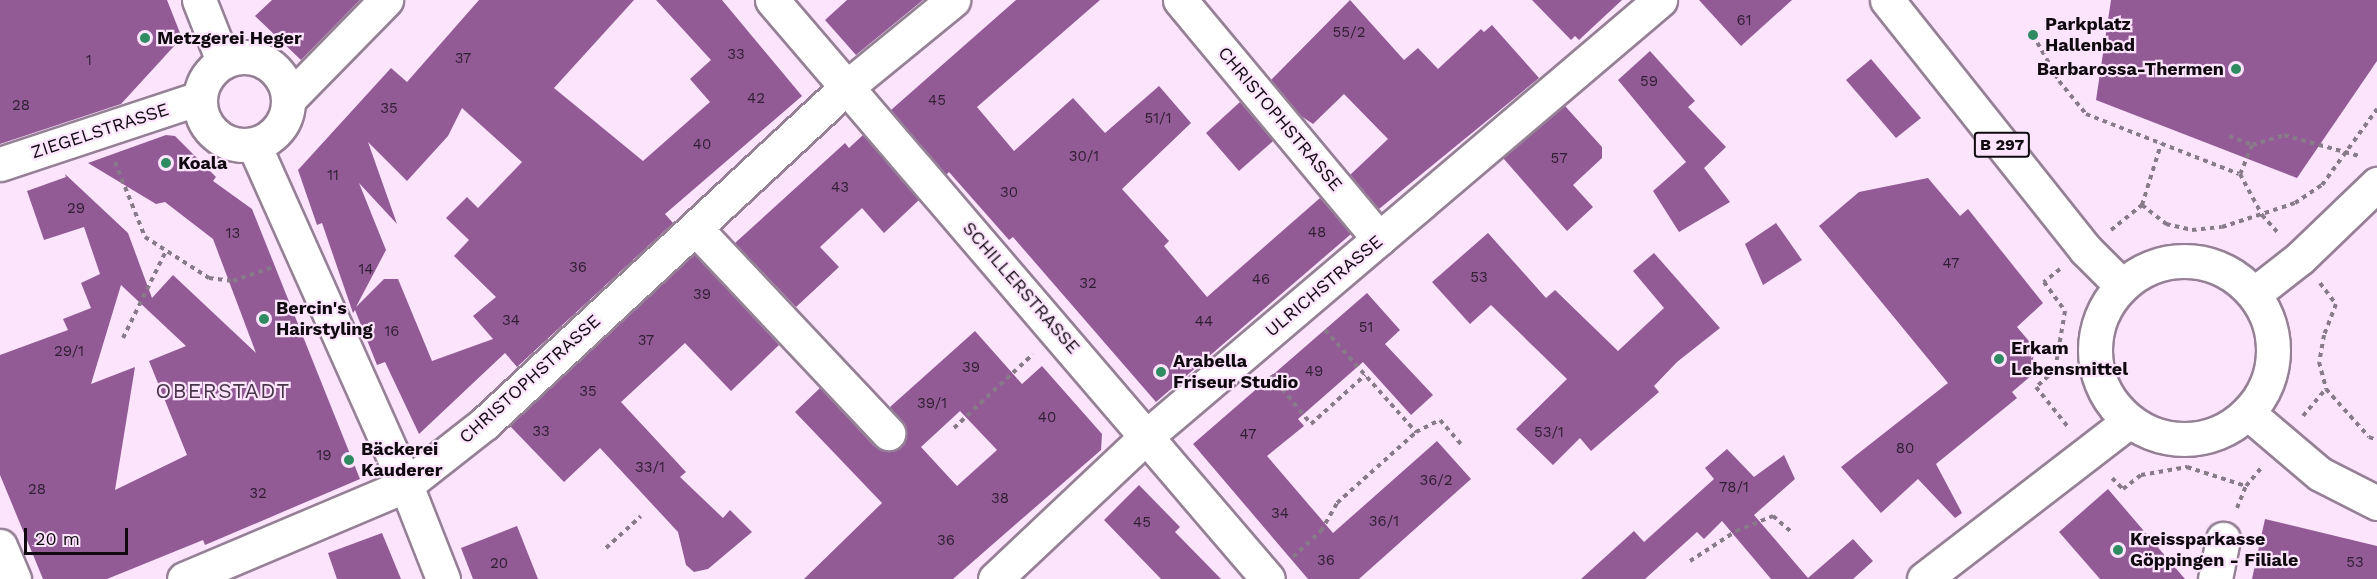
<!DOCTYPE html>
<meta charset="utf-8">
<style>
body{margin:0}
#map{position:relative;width:2377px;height:579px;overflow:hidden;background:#fbe4fc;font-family:"Work Sans",sans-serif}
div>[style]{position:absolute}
.building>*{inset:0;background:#925b96}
.path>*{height:4px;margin-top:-2px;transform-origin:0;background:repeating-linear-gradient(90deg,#897a8a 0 4.5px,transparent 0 9px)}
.roads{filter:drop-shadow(2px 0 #958096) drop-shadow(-2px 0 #958096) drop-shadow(0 2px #958096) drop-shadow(0 -2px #958096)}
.minor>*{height:33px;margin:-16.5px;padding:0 16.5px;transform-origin:16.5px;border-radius:16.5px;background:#fff}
.minor>.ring{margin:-16.5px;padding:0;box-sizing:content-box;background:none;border:33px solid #fff;border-radius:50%}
.major>*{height:33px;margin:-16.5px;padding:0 16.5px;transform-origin:16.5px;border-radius:16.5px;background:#fff}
.major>.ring{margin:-16.5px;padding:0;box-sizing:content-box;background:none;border:33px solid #fff;border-radius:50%}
.dots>*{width:16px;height:16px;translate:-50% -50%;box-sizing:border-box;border:3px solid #fbe4fc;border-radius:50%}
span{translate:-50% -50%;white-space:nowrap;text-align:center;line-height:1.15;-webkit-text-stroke:4.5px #fbe4fc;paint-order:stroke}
.number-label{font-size:15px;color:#301e32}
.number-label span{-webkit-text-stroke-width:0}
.shield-label span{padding:2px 4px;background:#fbe4fc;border:2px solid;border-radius:4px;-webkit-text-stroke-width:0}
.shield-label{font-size:16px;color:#100910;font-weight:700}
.poi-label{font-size:18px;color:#100910;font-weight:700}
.left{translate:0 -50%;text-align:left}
.right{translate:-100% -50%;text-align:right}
.street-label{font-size:18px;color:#100910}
.quarter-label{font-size:21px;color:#483549;letter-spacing:1.5px}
.scale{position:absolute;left:24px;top:528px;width:104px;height:27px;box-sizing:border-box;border:3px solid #100910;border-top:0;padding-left:8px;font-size:18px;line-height:21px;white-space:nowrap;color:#100910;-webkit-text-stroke:4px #fbe4fc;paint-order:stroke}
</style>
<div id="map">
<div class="building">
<i style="clip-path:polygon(0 0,167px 0,180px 33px,176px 44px,121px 104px,0 144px)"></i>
<i style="clip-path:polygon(272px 0,360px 0,301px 60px,255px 16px)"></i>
<i style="clip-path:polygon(evenodd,479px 0,634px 0,554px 88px,643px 161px,710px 102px,690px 79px,711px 60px,656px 0,722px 0,802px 96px,665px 214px,673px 223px,517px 367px,505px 353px,419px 434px,385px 362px,377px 365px,355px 310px,353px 313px,322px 223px,317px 225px,298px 170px,391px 68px,407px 82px,479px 0,462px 108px,522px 162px,478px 208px,467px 197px,446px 218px,469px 240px,454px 256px,496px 297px,473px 316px,493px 339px,432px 361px,398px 279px,384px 279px,356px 307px,386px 250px,359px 183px,397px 224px,368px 142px,407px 181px,448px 136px,462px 108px)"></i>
<i style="clip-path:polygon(847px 0,923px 0,856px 55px,825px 20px)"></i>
<i style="clip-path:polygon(1016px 0,1100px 0,977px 107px,1014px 151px,1073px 98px,1105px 133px,1159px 86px,1191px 123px,1122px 189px,1169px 241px,1164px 246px,1207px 297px,1320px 198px,1351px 234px,1156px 402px,1013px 237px,1009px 240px,949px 172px,946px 175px,891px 110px)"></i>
<i style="clip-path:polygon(1350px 0,1404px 60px,1418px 48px,1438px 69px,1481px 29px,1484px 32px,1492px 25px,1539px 78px,1379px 209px,1350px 175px,1388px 139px,1344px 94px,1313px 124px,1301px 116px,1271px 80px)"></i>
<i style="clip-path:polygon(1532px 0,1622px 0,1579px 40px,1575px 36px,1571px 40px)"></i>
<i style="clip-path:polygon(1699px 0,1792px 0,1741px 46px)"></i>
<i style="clip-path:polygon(2111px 0,2377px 0,2377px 61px,2297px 178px,2096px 100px)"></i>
<i style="clip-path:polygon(1650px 51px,1695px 101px,1688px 107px,1726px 147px,1704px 168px,1730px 202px,1679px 232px,1653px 191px,1686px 162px,1618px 80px)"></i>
<i style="clip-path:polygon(1871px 59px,1921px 118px,1896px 138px,1846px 80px)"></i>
<i style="clip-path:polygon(1240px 102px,1273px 141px,1239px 171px,1206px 133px)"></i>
<i style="clip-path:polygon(1565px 106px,1602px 147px,1602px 158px,1573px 185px,1593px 207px,1567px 231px,1503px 158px)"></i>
<i style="clip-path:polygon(evenodd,166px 135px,175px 136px,216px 177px,213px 181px,252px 209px,360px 479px,205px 545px,203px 540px,107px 579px,43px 579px,0 475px,0 355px,68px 330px,63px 319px,91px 308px,81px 283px,100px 274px,84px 227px,44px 240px,27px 191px,66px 177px,65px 174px,128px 233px,152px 298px,173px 275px,256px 353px,213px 239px,165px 202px,156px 204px,88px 163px,166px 135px,121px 285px,186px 346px,149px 361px,187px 455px,115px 490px,135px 367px,91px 384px,121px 285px)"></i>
<i style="clip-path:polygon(863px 135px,919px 200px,884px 233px,862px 208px,820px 247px,839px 267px,796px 307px,735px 243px,845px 143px,849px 148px)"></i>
<i style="clip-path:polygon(1928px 178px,1960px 216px,1968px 209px,2043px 303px,2017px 327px,2034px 347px,2032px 375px,2012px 392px,2017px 398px,1936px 464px,1962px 513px,1955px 518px,1918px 479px,1881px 513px,1841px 467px,1948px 383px,1819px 226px,1859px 192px)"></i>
<i style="clip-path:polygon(1776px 223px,1802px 260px,1763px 285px,1745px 244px)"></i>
<i style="clip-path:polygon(1488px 233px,1546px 298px,1555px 290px,1618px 351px,1664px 308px,1633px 271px,1654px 253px,1720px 328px,1677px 362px,1654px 386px,1659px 392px,1591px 451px,1580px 438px,1553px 465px,1516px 429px,1567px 379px,1491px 305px,1470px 324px,1432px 282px)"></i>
<i style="clip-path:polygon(694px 254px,779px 345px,731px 391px,685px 343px,621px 402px,686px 472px,680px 477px,723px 518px,730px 510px,752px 532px,708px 569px,694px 572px,686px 565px,678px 532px,600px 448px,564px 482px,510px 426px)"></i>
<i style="clip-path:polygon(1367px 293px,1400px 330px,1385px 344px,1433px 395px,1411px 415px,1363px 362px,1298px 419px,1304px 426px,1267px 456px,1333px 533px,1437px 441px,1471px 479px,1359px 579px,1308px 579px,1193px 444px)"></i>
<i style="clip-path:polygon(evenodd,975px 331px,1022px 384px,1042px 366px,1102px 434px,1101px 450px,953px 579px,804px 579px,882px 503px,795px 412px,820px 388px,874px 446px,893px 451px,901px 446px,906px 429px,890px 407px,975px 331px,960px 411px,997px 450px,957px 486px,921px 447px,960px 411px)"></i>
<i style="clip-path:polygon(1727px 449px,1754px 477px,1784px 455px,1795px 479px,1754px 515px,1808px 578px,1853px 539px,1873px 561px,1853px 579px,1771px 579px,1722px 521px,1704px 539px,1697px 532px,1645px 579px,1581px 579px,1634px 531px,1644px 542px,1714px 479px,1705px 468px)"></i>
<i style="clip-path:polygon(1139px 485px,1180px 527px,1175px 532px,1221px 579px,1161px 579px,1104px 520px)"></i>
<i style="clip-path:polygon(2108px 489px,2185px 579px,2100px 579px,2059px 532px)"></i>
<i style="clip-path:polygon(2265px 519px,2377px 546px,2377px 579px,2252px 579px)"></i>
<i style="clip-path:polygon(517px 526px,538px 579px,473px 579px,461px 548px)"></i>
<i style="clip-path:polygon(382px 533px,401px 579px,337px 579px,328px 553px)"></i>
</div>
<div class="path">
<i style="left:2033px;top:35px;width:53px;rotate:60.5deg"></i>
<i style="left:2059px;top:81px;width:43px;rotate:50.7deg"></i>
<i style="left:2086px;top:114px;width:164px;rotate:21.4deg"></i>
<i style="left:2229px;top:136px;width:25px;rotate:21deg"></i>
<i style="left:2252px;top:145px;width:34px;rotate:-17deg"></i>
<i style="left:2284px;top:135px;width:78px;rotate:15.6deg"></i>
<i style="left:2252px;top:145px;width:31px;rotate:112deg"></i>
<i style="left:2240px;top:174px;width:47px;rotate:61.8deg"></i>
<i style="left:2262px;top:215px;width:25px;rotate:48deg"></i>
<i style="left:115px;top:162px;width:81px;rotate:68.2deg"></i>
<i style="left:145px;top:237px;width:76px;rotate:32.6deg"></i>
<i style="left:209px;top:278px;width:24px;rotate:7deg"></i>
<i style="left:233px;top:281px;width:42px;rotate:-19.3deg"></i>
<i style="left:2142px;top:205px;width:31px;rotate:38deg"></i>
<i style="left:2166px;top:224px;width:27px;rotate:13deg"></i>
<i style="left:2192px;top:230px;width:30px;rotate:-6deg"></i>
<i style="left:2222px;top:227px;width:77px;rotate:-18.2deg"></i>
<i style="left:2295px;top:203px;width:32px;rotate:-34deg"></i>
<i style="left:2322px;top:185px;width:94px;rotate:-54.1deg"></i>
<i style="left:2111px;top:230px;width:40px;rotate:-39deg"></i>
<i style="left:2142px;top:205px;width:64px;rotate:-72.7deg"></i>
<i style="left:2060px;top:269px;width:21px;rotate:141deg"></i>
<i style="left:2044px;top:282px;width:36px;rotate:54deg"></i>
<i style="left:2065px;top:311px;width:60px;rotate:99.6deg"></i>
<i style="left:2055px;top:370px;width:25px;rotate:138deg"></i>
<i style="left:2036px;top:387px;width:51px;rotate:51.3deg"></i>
<i style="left:2320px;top:283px;width:26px;rotate:53deg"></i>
<i style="left:2336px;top:304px;width:33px;rotate:111deg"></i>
<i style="left:2324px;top:335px;width:27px;rotate:100deg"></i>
<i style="left:2319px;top:362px;width:28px;rotate:75deg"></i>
<i style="left:2326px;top:389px;width:64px;rotate:48.1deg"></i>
<i style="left:2369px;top:437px;width:9px;rotate:21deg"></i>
<i style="left:1325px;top:330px;width:137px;rotate:48.3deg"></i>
<i style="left:1416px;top:432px;width:27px;rotate:-27deg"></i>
<i style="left:1440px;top:420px;width:35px;rotate:49deg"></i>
<i style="left:123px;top:338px;width:97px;rotate:-63.7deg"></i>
<i style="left:1271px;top:375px;width:63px;rotate:50.8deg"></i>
<i style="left:1311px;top:424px;width:73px;rotate:-42.2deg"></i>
<i style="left:2303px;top:416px;width:35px;rotate:-50deg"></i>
<i style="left:954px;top:428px;width:108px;rotate:-43.1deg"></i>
<i style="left:2112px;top:478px;width:16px;rotate:45deg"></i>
<i style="left:2123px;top:489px;width:23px;rotate:-38deg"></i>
<i style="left:2141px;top:475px;width:47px;rotate:-9.9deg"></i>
<i style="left:2187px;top:467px;width:62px;rotate:17.9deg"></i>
<i style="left:2237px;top:508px;width:24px;rotate:-68deg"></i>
<i style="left:2246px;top:486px;width:23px;rotate:-50deg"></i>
<i style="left:606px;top:548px;width:47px;rotate:-42.4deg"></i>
<i style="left:1293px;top:557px;width:38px;rotate:-43deg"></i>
<i style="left:1321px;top:531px;width:32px;rotate:-60deg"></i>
<i style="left:1337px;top:503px;width:106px;rotate:-41.9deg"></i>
<i style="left:1690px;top:561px;width:55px;rotate:-33.1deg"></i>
<i style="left:1736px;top:531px;width:40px;rotate:-22deg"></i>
<i style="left:1773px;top:516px;width:23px;rotate:41deg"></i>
</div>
<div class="roads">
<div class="minor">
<i style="left:199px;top:0;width:66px;rotate:68.5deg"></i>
<i style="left:772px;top:0;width:762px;rotate:49.42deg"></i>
<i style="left:1180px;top:0;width:311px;rotate:50.2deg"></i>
<i class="ring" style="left:200px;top:57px;width:55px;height:55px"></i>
<i style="left:289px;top:99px;width:139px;rotate:-45.6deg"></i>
<i style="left:254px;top:145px;width:372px;rotate:65.9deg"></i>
<i style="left:406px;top:485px;width:101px;rotate:68.5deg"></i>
<i style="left:0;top:164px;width:210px;rotate:-18.3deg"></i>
<i style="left:695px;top:228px;width:282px;rotate:46.7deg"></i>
<i style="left:2254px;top:294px;width:58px;rotate:-38deg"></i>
<i style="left:2300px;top:258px;width:107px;rotate:-43.9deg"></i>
<i style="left:0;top:546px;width:36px;rotate:67deg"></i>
<i style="left:184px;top:579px;width:241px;rotate:-22.9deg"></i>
<i style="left:406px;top:485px;width:100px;rotate:-38.1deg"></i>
<i style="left:485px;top:423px;width:495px;rotate:-42.9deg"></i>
<i style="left:848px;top:86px;width:136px;rotate:-39.3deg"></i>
<i style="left:995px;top:579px;width:210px;rotate:-43.3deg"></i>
<i style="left:1148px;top:435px;width:672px;rotate:-40.35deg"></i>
<i style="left:1924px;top:579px;width:259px;rotate:-37.6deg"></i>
<i style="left:2215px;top:579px;width:41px;rotate:-78.7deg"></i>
</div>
<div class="major">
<i style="left:1887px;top:0;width:318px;rotate:51.5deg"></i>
<i style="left:2085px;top:249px;width:52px;rotate:45deg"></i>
<i class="ring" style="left:2095px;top:261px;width:145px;height:145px"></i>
<i style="left:2248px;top:413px;width:94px;rotate:40.3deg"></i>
<i style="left:2320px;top:474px;width:64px;rotate:27deg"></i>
</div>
</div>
<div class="dots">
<i style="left:2033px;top:35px;background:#2f8b61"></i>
<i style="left:145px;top:38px;background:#2f8b61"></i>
<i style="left:2236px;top:69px;background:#2f8b61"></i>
<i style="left:166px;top:163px;background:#2f8b61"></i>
<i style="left:264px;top:319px;background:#2f8b61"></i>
<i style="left:1999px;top:359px;background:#2f8b61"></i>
<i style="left:1161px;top:372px;background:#2f8b61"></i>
<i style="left:349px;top:460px;background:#2f8b61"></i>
<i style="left:2118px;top:550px;background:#2f8b61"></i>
</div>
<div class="number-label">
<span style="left:1744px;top:21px">61</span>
<span style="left:1349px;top:33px">55/2</span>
<span style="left:736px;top:55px">33</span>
<span style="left:463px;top:59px">37</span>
<span style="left:89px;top:61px">1</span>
<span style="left:1649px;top:82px">59</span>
<span style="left:756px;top:99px">42</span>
<span style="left:937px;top:101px">45</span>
<span style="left:21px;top:106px">28</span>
<span style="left:389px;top:109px">35</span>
<span style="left:1158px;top:119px">51/1</span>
<span style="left:702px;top:145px">40</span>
<span style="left:1084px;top:157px">30/1</span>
<span style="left:1559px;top:159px">57</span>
<span style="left:333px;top:176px">11</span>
<span style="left:840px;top:188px">43</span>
<span style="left:1009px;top:193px">30</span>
<span style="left:76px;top:209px">29</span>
<span style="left:1317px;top:233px">48</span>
<span style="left:233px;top:234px">13</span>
<span style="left:1951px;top:264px">47</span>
<span style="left:578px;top:268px">36</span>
<span style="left:366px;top:270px">14</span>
<span style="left:1479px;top:278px">53</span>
<span style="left:1261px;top:280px">46</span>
<span style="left:1088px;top:284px">32</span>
<span style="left:702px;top:295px">39</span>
<span style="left:511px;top:321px">34</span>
<span style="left:1204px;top:322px">44</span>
<span style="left:1366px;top:328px">51</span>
<span style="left:392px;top:332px">16</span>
<span style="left:646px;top:341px">37</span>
<span style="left:69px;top:352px">29/1</span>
<span style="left:971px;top:368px">39</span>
<span style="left:1314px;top:372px">49</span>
<span style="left:588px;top:392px">35</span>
<span style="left:932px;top:404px">39/1</span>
<span style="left:1047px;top:418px">40</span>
<span style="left:541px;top:432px">33</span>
<span style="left:1549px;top:433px">53/1</span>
<span style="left:1248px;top:435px">47</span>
<span style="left:1905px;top:449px">80</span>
<span style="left:324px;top:456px">19</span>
<span style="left:650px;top:468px">33/1</span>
<span style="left:1436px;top:481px">36/2</span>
<span style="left:1734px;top:488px">78/1</span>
<span style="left:37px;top:490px">28</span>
<span style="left:258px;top:494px">32</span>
<span style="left:1000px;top:499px">38</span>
<span style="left:1280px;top:514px">34</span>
<span style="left:1384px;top:522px">36/1</span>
<span style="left:1142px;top:523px">45</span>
<span style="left:946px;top:541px">36</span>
<span style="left:1326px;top:561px">36</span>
<span style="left:2355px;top:563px">53</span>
<span style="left:499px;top:564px">20</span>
</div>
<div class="shield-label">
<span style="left:2002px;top:145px">B 297</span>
</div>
<div class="poi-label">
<span class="left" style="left:2045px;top:35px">Parkplatz<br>Hallenbad</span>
<span class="left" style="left:157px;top:38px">Metzgerei Heger</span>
<span class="right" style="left:2224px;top:69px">Barbarossa-Thermen</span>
<span class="left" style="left:178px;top:163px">Koala</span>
<span class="left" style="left:276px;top:319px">Bercin's<br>Hairstyling</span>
<span class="left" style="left:2011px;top:359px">Erkam<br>Lebensmittel</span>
<span class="left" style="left:1173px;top:372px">Arabella<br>Friseur Studio</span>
<span class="left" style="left:361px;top:460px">Bäckerei<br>Kauderer</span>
<span class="left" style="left:2130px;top:550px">Kreissparkasse<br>Göppingen - Filiale</span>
</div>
<div class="street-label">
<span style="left:1280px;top:119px;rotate:50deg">CHRISTOPHSTRASSE</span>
<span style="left:100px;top:131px;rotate:-18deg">ZIEGELSTRASSE</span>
<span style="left:1324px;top:286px;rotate:-40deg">ULRICHSTRASSE</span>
<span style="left:1021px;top:288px;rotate:49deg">SCHILLERSTRASSE</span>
<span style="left:530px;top:379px;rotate:-42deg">CHRISTOPHSTRASSE</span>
</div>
<div class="quarter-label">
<span style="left:223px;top:391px">OBERSTADT</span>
</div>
<div class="scale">20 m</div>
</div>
